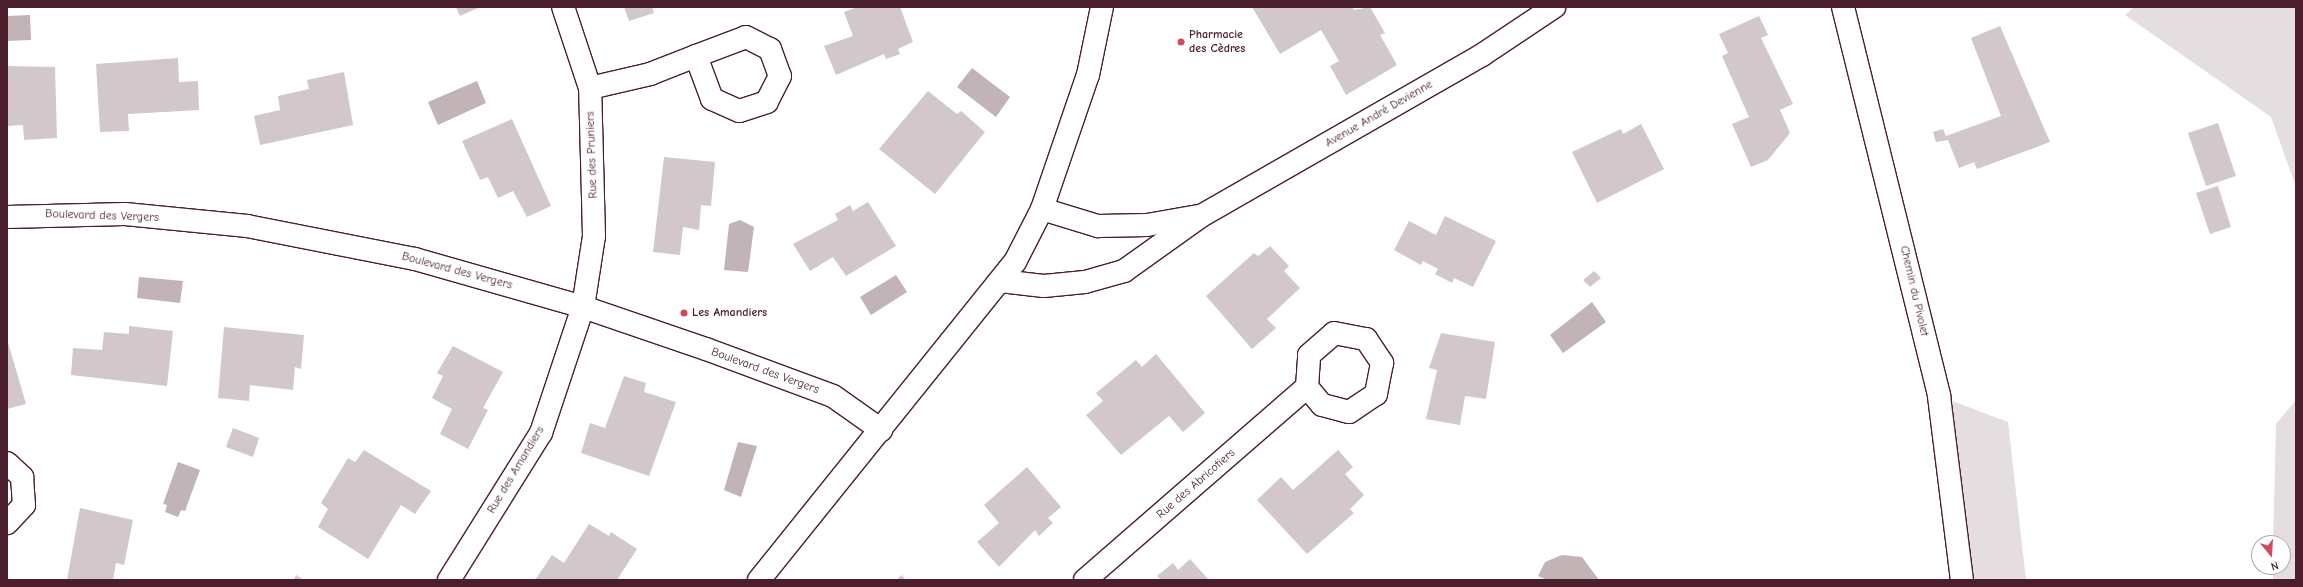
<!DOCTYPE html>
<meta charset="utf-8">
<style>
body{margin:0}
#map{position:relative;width:2303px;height:587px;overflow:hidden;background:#fff;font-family:"Comic Neue",sans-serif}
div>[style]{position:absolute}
.green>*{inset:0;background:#e5dee0}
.water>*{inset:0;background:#c1b3b6}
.building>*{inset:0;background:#d2c7cb}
.roads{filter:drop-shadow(1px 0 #4a1f2b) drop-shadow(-1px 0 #4a1f2b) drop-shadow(0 1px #4a1f2b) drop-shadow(0 -1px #4a1f2b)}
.street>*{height:22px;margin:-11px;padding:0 11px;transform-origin:11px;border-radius:11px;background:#fff}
.secondary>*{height:22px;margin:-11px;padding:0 11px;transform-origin:11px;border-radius:11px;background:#fff}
.dots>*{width:11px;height:11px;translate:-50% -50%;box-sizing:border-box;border:2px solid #fff;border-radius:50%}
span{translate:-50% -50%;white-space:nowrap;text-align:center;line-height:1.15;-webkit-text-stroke:4px #fff;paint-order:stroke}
.poi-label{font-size:12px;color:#4a1f2b;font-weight:700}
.left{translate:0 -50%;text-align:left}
.street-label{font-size:12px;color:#4a1f2b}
.frame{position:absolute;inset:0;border:8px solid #4a1f2b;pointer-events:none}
.north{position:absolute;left:2251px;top:535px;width:40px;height:40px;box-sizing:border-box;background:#fff;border:1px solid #b7a5aa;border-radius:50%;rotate:162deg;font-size:11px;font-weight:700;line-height:16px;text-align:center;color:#4a1f2b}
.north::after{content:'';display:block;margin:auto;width:14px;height:18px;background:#d1495b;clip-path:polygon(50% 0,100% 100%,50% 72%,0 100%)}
</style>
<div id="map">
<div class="green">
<i style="clip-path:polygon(2134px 7px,2296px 7px,2296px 187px,2271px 117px,2125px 15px)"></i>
<i style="clip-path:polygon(1939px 396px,2008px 422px,2026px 580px,1962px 580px)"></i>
<i style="clip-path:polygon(2296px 400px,2296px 580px,2273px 580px,2273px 567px,2283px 567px,2283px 543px,2273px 543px,2276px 424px)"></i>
</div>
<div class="water">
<i style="clip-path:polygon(30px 15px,31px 40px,7px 41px,7px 16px)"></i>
<i style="clip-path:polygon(972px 68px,1010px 97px,996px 117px,957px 87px)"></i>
<i style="clip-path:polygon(477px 81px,486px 103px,438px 125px,428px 102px)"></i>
<i style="clip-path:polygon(740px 220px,754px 227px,748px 272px,724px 270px,729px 224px)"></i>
<i style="clip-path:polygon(896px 275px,907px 292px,871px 315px,860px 297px)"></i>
<i style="clip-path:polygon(139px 277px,183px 281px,180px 303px,137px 298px)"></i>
<i style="clip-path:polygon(1592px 302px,1606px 322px,1563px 353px,1550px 335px)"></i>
<i style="clip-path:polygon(738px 442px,757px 446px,741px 497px,724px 490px)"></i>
<i style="clip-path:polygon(178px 462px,200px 470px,185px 511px,181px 510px,178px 517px,165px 512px,167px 505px,163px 504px)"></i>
<i style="clip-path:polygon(1562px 555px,1582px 557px,1599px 580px,1547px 580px,1538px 576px,1545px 562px)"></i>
</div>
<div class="building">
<i style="clip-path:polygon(456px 7px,480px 7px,460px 16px)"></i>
<i style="clip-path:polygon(624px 7px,652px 7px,654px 13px,629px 21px)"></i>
<i style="clip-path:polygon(858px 7px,900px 7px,913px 42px,898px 49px,900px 54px,886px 59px,884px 54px,836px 75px,824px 46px,853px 36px,844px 12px)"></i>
<i style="clip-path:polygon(1252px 7px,1352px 7px,1354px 10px,1370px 7px,1385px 33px,1380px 35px,1397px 65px,1346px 95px,1330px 66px,1339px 61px,1321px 30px,1280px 54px)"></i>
<i style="clip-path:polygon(1759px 16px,1768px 35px,1761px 38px,1793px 104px,1780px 110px,1790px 133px,1768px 160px,1751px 167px,1732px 124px,1749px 117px,1722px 56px,1728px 53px,1719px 34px)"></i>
<i style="clip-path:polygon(2000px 26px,2050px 142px,1977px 169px,1974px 162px,1959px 168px,1948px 140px,1936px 142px,1933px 132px,1943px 129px,1946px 136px,2001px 116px,1971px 38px)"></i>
<i style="clip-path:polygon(178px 58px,179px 82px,198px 81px,199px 110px,128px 114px,129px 131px,100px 132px,96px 64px)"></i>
<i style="clip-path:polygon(7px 66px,55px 67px,57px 138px,24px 140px,23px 125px,7px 126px)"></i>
<i style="clip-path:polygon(344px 72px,353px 125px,260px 145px,254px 116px,280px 110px,278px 96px,309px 89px,307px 80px)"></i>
<i style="clip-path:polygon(928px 91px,957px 114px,961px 111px,985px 132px,935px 194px,879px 149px)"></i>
<i style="clip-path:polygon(512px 119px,551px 206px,527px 217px,513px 191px,498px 198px,488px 177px,480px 180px,462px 141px)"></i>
<i style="clip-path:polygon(2218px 123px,2236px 176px,2206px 186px,2188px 133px)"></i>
<i style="clip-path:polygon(1641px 124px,1664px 169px,1597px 203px,1572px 152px,1621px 129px,1623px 134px)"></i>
<i style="clip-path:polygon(664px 157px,715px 162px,711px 206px,701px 205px,699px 230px,683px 227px,680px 255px,653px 252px)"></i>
<i style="clip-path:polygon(2218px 186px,2231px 227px,2210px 234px,2196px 193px)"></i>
<i style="clip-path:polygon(868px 202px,896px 246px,846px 276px,833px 257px,810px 271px,793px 244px,838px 220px,835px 214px,850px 205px,853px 211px)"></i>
<i style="clip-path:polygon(1445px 216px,1496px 241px,1473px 287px,1454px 278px,1452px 283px,1435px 274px,1438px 269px,1423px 261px,1421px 265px,1394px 250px,1409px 221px,1436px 235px)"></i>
<i style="clip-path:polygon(1270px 246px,1289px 266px,1284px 271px,1300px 288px,1267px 319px,1276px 328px,1252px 349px,1206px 296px,1254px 253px,1258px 256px)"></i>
<i style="clip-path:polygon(1594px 271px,1601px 278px,1590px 287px,1583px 280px)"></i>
<i style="clip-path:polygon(129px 326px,173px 331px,167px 386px,71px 375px,73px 348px,102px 350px,104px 332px,129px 334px)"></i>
<i style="clip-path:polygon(224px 327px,304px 335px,301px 369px,295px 367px,293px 390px,250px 385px,249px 401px,218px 398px)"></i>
<i style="clip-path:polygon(1441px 333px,1495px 342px,1486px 399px,1465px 396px,1460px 425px,1426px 419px,1437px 370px,1429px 368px)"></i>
<i style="clip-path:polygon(7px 339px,26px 404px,7px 409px)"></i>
<i style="clip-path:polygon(453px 346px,503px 372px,483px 408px,488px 410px,468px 449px,440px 434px,452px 409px,432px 398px,443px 376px,437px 373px)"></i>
<i style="clip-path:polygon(1156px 354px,1205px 413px,1183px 432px,1169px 416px,1121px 455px,1086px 415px,1103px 401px,1096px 393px,1136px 360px,1142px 367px)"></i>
<i style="clip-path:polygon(624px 376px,646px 383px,644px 392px,676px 402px,649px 476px,581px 453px,590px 423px,605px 428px)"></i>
<i style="clip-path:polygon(233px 428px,259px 438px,253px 457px,226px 447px)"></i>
<i style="clip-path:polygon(364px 450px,431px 491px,415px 514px,401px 505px,368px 559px,318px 527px,328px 509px,321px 503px,348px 458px,355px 462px)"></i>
<i style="clip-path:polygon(1338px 450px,1353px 467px,1345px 474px,1364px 495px,1350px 509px,1354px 513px,1307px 554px,1257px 500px,1281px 477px,1293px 490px)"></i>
<i style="clip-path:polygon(1027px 467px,1061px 507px,1048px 518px,1053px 523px,1039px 536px,1035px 530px,999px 567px,977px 542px,999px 523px,984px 505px)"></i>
<i style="clip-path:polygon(80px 508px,133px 520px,124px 565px,116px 563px,113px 580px,67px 580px)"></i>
<i style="clip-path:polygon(589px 524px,609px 536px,611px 532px,637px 549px,617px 580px,535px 580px,552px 555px,564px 563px)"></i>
<i style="clip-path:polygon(1190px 559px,1209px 580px,1161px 580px,1157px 576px,1173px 563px,1178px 570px)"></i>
<i style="clip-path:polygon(296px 575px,304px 580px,294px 580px)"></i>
<i style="clip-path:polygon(902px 575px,905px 580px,896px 580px)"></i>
</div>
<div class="roads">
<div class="street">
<i style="left:1843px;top:7px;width:401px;rotate:76.1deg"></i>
<i style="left:1939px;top:396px;width:185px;rotate:82.9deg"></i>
<i style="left:590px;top:88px;width:62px;rotate:-13.1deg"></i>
<i style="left:650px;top:74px;width:49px;rotate:-21.4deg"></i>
<i style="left:696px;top:56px;width:53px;rotate:-20.8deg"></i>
<i style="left:746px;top:37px;width:27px;rotate:27deg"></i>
<i style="left:770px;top:49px;width:29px;rotate:70deg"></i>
<i style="left:780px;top:76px;width:29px;rotate:117deg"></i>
<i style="left:767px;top:102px;width:29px;rotate:162deg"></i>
<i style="left:739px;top:111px;width:30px;rotate:-156deg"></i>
<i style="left:712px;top:99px;width:46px;rotate:-110.4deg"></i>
<i style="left:7px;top:217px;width:118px;rotate:-1.5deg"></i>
<i style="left:125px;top:214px;width:123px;rotate:5.6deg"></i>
<i style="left:247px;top:226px;width:171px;rotate:11.1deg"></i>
<i style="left:415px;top:259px;width:175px;rotate:15.9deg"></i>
<i style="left:583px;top:307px;width:130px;rotate:18.9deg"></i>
<i style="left:706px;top:349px;width:135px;rotate:20.3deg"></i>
<i style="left:833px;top:396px;width:59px;rotate:35.3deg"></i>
<i style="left:1334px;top:333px;width:33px;rotate:11deg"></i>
<i style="left:1366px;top:339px;width:29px;rotate:56deg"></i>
<i style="left:1382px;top:363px;width:32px;rotate:101deg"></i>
<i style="left:1376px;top:394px;width:32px;rotate:146deg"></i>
<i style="left:1349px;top:412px;width:28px;rotate:-165deg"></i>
<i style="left:1322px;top:405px;width:23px;rotate:-130deg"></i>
<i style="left:1307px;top:387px;width:32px;rotate:-86deg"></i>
<i style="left:1309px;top:355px;width:33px;rotate:-41deg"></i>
<i style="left:7px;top:463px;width:21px;rotate:43deg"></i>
<i style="left:22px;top:477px;width:28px;rotate:86deg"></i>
<i style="left:24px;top:505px;width:25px;rotate:133deg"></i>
<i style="left:449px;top:580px;width:173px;rotate:-58deg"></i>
<i style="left:541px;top:433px;width:133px;rotate:-71.6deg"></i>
<i style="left:583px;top:307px;width:72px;rotate:-81.2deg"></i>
<i style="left:594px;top:236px;width:148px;rotate:-91.5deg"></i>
<i style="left:590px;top:88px;width:85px;rotate:-108.4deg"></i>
<i style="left:1085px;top:580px;width:294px;rotate:-41deg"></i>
</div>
<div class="secondary">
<i style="left:1042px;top:209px;width:59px;rotate:16.9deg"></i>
<i style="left:1098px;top:226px;width:49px;rotate:-1.2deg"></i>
<i style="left:1147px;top:225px;width:52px;rotate:-10deg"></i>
<i style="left:1000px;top:281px;width:44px;rotate:6.5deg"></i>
<i style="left:1044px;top:286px;width:41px;rotate:-5.6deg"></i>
<i style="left:1085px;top:282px;width:41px;rotate:-15.8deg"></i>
<i style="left:1124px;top:271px;width:95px;rotate:-35.5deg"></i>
<i style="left:1201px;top:216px;width:324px;rotate:-29.8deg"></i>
<i style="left:1482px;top:55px;width:87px;rotate:-33.7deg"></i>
<i style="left:759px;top:580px;width:408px;rotate:-51.2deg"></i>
<i style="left:1015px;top:262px;width:59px;rotate:-63deg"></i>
<i style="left:1042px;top:209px;width:142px;rotate:-71.1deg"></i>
<i style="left:1088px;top:75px;width:69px;rotate:-78.4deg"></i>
</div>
</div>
<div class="dots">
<i style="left:1181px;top:42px;background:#d1495b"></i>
<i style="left:684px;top:313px;background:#d1495b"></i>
</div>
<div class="poi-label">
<span class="left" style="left:1189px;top:42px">Pharmacie<br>des Cèdres</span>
<span class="left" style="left:692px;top:313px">Les Amandiers</span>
</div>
<div class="street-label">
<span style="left:1379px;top:114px;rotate:-30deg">Avenue André Devienne</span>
<span style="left:592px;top:155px;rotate:-92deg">Rue des Pruniers</span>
<span style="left:102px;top:216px;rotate:2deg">Boulevard des Vergers</span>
<span style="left:457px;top:271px;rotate:15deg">Boulevard des Vergers</span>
<span style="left:1914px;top:291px;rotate:77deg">Chemin du Pivolet</span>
<span style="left:765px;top:371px;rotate:20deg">Boulevard des Vergers</span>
<span style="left:516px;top:470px;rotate:-59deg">Rue des Amandiers</span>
<span style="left:1196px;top:484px;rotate:-41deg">Rue des Abricotiers</span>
</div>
<div class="frame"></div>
<div class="north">N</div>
</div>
